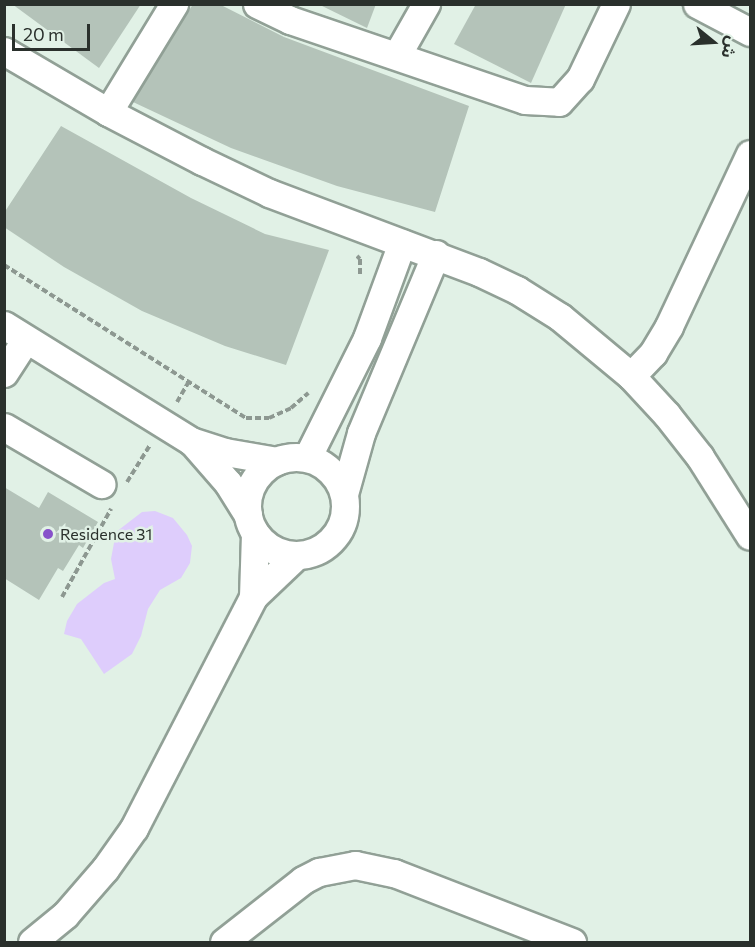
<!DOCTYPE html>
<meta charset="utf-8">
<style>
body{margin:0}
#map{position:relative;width:755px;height:947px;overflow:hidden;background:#e1f1e6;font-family:Commissioner,"Noto Sans Arabic",sans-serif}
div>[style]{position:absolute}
.green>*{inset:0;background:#decdfc}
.building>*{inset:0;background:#b4c3b9}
.path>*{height:4px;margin-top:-2px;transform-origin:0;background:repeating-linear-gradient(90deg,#8d9891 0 6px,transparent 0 9px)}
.roads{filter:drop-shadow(2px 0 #91a096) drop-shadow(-2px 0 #91a096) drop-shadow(0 2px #91a096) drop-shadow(0 -2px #91a096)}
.minor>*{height:27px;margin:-13.5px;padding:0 13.5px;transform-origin:13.5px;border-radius:13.5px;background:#fff}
.minor>.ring{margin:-13.5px;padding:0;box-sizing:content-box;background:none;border:27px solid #fff;border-radius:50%}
.dots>*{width:16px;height:16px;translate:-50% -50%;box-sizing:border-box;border:3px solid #e1f1e6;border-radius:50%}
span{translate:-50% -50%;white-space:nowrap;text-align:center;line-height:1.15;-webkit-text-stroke:5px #e1f1e6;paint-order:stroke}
.poi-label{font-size:16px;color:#2a302c}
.left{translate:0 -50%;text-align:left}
.frame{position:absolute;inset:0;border:6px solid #2a302c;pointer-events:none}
.north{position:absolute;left:683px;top:12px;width:60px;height:60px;-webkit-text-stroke:4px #e1f1e6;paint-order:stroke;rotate:108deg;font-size:16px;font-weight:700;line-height:24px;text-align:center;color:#2a302c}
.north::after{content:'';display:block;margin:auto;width:21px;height:27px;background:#2a302c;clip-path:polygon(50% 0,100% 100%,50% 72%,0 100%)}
.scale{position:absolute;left:12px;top:24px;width:78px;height:27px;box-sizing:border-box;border:3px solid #2a302c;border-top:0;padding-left:8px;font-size:18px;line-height:21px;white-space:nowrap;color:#2a302c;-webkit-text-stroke:4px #e1f1e6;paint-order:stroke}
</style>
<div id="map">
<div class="green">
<i style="clip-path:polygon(155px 511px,173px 518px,187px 535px,192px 546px,190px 563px,181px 578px,160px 590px,148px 609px,141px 636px,132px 654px,104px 674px,81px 639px,64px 634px,67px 621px,77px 604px,104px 583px,115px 579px,111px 559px,116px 532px,142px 512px)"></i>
</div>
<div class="building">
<i style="clip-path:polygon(12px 4px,141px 4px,99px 68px)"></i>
<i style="clip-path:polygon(193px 4px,219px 4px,284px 37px,469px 106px,435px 212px,337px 186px,231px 148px,133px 102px)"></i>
<i style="clip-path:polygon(318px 4px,376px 4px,367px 28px)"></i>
<i style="clip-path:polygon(476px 4px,566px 4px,531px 83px,454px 44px)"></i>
<i style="clip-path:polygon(61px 126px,191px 198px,265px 234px,329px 250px,286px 365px,225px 346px,142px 311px,64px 267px,4px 227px,4px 213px)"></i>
<i style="clip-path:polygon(4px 487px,39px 508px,48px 492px,98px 522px,83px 548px,79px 545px,63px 571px,58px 568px,39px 600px,4px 578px)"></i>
</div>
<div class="path">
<i style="left:357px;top:256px;width:4px;rotate:45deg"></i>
<i style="left:360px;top:259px;width:18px;rotate:90deg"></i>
<i style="left:4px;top:265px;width:286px;rotate:32.3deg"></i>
<i style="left:246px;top:418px;width:23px"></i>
<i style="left:269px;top:418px;width:24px;rotate:-24deg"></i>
<i style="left:291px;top:408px;width:23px;rotate:-41deg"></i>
<i style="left:177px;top:402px;width:22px;rotate:-60deg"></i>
<i style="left:127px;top:482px;width:44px;rotate:-58.1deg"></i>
<i style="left:62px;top:597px;width:101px;rotate:-60.9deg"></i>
</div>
<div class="roads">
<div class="minor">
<i style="left:257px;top:4px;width:37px;rotate:26deg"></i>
<i style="left:290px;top:20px;width:248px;rotate:18.8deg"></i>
<i style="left:525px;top:100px;width:34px;rotate:3deg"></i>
<i style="left:559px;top:102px;width:31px;rotate:-48deg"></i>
<i style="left:580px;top:79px;width:83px;rotate:-64.4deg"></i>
<i style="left:697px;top:4px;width:60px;rotate:27.8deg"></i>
<i style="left:4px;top:51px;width:121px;rotate:30.4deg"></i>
<i style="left:108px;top:112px;width:106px;rotate:27.5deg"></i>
<i style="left:202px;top:161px;width:74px;rotate:25.5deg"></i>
<i style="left:269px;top:193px;width:224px;rotate:20.6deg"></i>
<i style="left:479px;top:272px;width:42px;rotate:25.3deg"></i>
<i style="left:517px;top:290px;width:51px;rotate:32.1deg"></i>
<i style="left:560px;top:317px;width:92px;rotate:39.7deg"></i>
<i style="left:631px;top:376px;width:53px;rotate:47.3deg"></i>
<i style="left:667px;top:415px;width:53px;rotate:51.8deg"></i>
<i style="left:700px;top:457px;width:93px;rotate:57.7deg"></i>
<i style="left:397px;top:55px;width:59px;rotate:-60.4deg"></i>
<i style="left:108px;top:112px;width:127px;rotate:-58.6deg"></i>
<i style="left:4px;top:325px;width:220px;rotate:31.8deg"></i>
<i style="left:191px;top:441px;width:36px;rotate:18deg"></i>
<i style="left:225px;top:452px;width:53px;rotate:9.8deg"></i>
<i style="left:4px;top:373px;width:40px;rotate:-57.1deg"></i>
<i style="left:631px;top:376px;width:32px;rotate:-46deg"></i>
<i style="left:653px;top:353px;width:31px;rotate:-59deg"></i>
<i style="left:669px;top:326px;width:190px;rotate:-64.8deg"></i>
<i style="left:4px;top:427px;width:113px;rotate:30.4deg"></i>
<i style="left:194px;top:444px;width:52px;rotate:48.9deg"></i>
<i style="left:228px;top:483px;width:38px;rotate:58deg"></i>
<i class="ring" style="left:247px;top:457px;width:71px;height:71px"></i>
<i style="left:307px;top:458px;width:134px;rotate:-63.4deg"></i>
<i style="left:367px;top:338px;width:101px;rotate:-69.8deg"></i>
<i style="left:344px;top:494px;width:63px;rotate:-74.4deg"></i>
<i style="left:361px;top:433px;width:194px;rotate:-67.3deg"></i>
<i style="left:253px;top:597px;width:64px;rotate:-88.2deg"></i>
<i style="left:32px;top:942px;width:43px;rotate:-39.3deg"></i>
<i style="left:65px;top:915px;width:61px;rotate:-49deg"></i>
<i style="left:105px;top:869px;width:50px;rotate:-54.7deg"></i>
<i style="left:134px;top:828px;width:260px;rotate:-62.7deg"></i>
<i style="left:253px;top:597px;width:59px;rotate:-43.6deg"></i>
<i style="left:224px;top:942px;width:100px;rotate:-38.1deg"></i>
<i style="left:303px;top:880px;width:18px;rotate:-27deg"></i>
<i style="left:319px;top:872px;width:37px;rotate:-11deg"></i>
<i style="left:355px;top:865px;width:40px;rotate:12deg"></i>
<i style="left:394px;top:873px;width:191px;rotate:21.2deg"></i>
</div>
</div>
<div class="dots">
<i style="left:48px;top:534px;background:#8752ca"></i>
</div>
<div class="poi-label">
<span class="left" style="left:60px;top:534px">Residence 31</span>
</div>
<div class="frame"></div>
<div class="north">ش</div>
<div class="scale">20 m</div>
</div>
